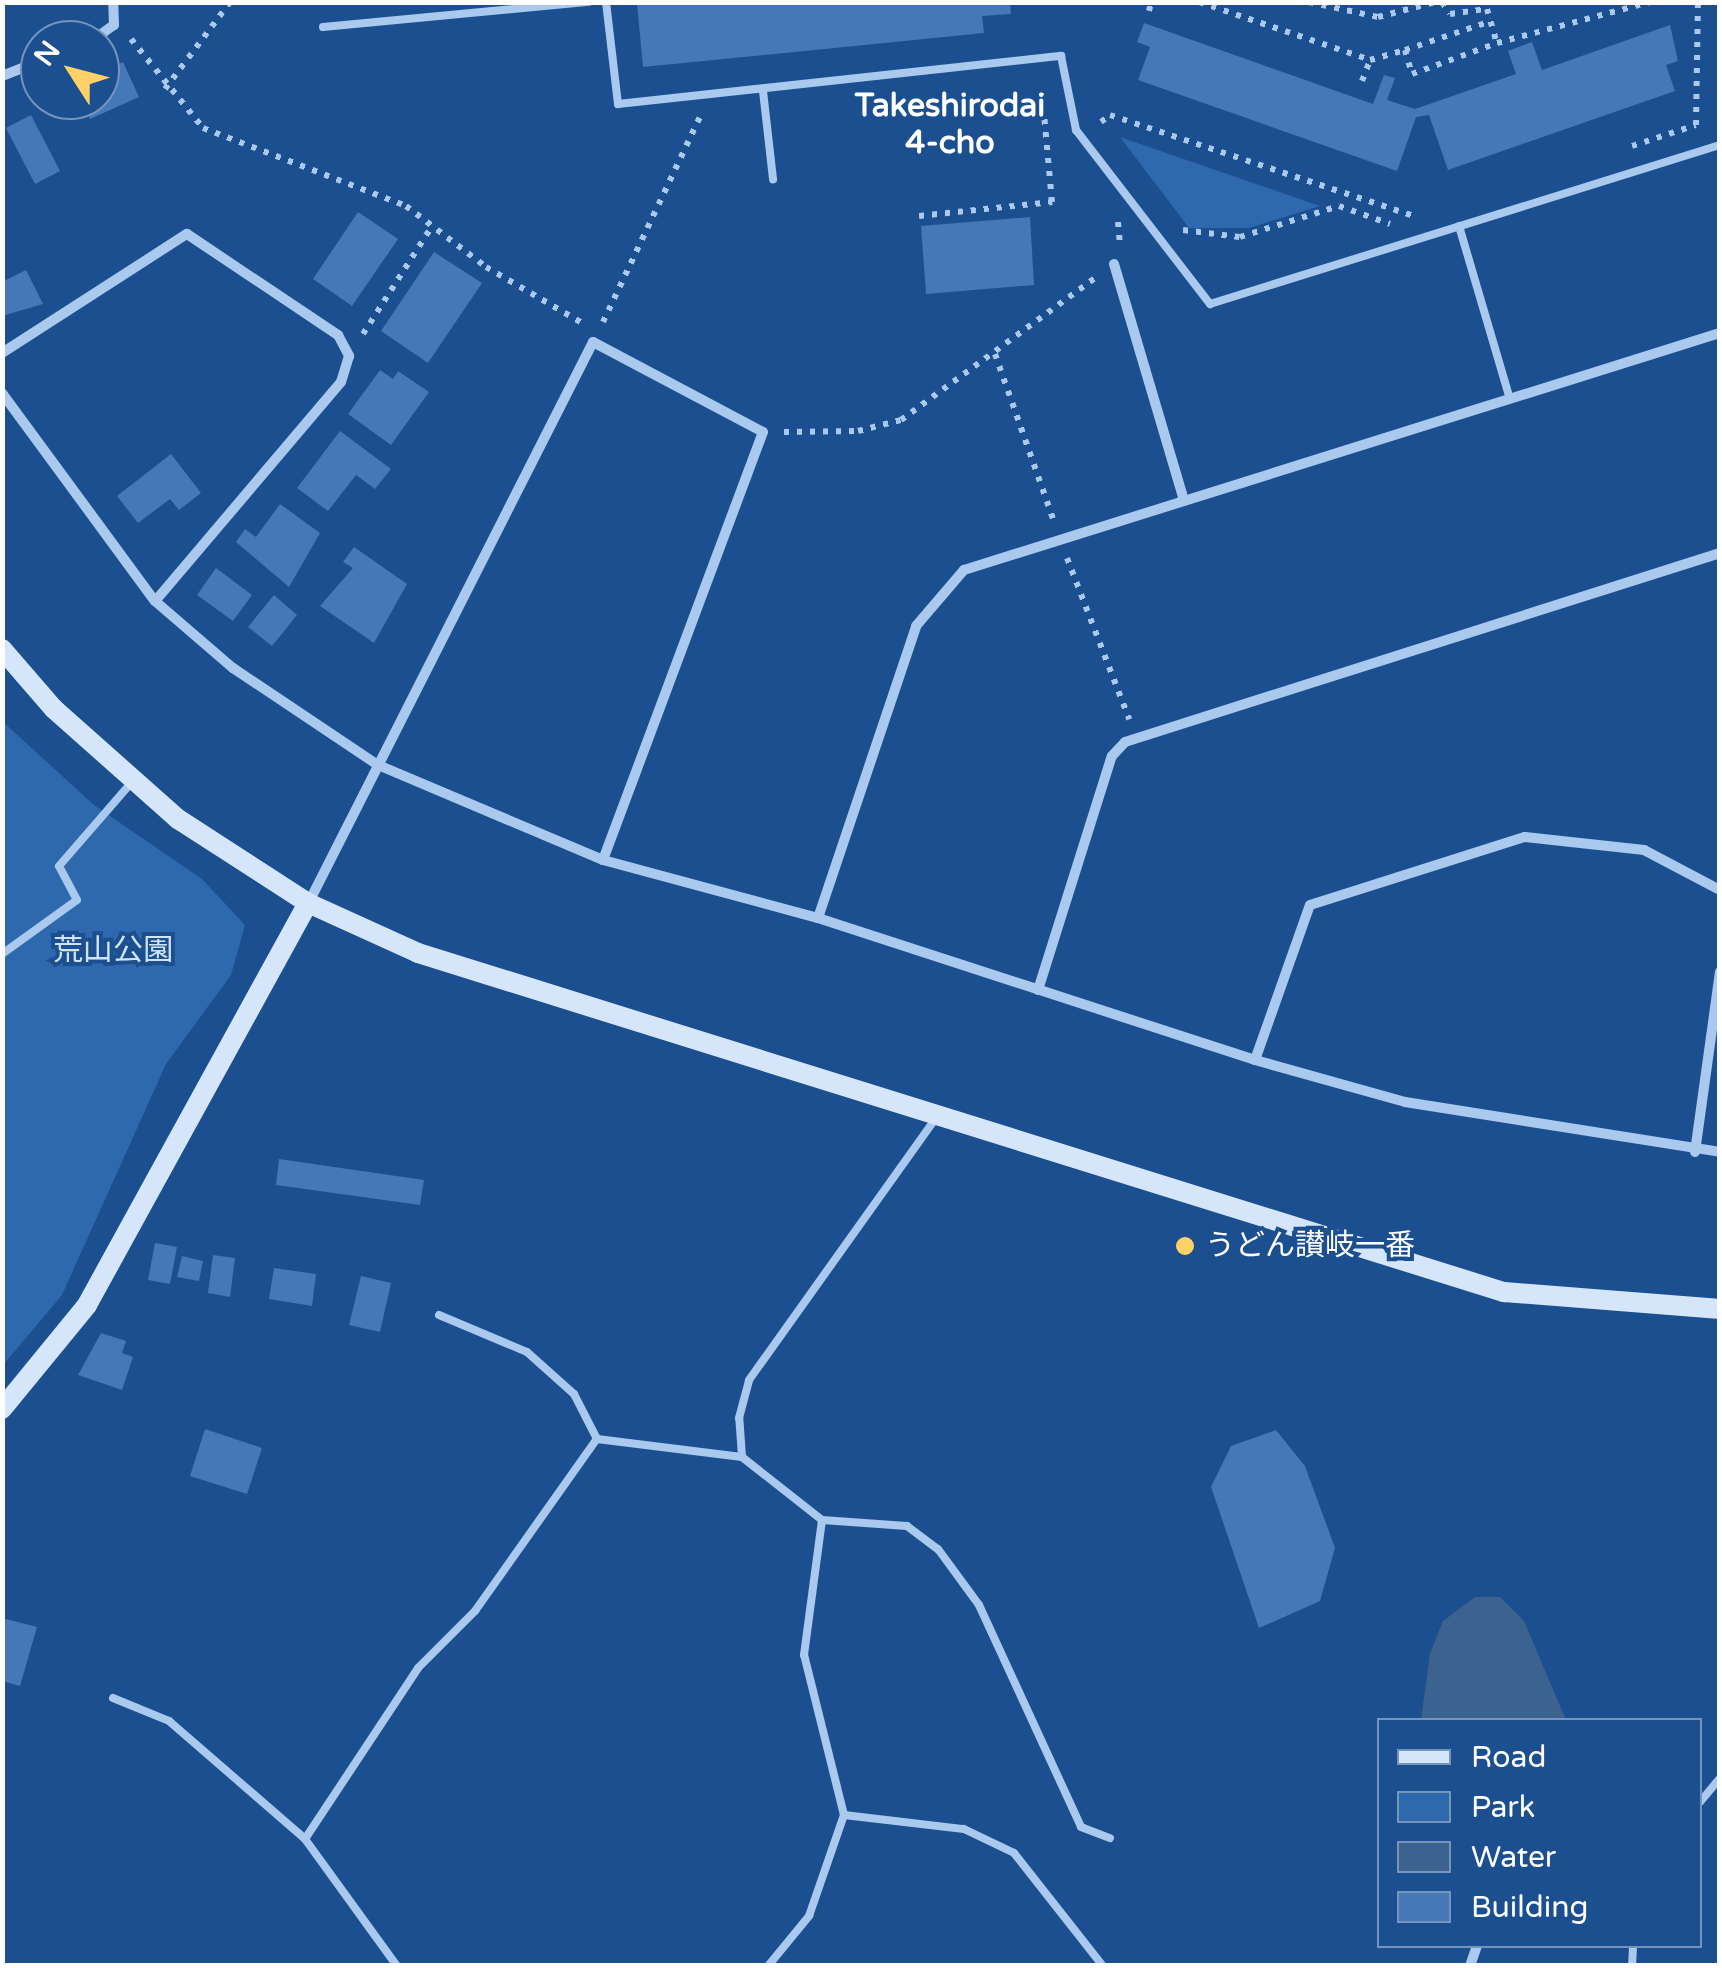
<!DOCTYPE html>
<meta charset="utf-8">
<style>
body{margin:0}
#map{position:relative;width:1722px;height:1968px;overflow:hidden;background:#1b4f8f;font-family:"Varela Round","Noto Sans JP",sans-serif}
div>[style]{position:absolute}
.green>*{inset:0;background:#2e69ad}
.water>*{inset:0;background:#3c6290}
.building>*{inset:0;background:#4478b7}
.path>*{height:6px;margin-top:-3px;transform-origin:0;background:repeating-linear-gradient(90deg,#a9c9ee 0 5px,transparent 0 13px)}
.lane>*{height:8px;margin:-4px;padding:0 4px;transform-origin:4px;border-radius:4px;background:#a9c9ee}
.street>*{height:10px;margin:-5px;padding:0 5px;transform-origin:5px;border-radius:5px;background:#a9c9ee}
.secondary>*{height:20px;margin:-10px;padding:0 10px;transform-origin:10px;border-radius:10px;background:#d6e6fa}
.dots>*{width:28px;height:28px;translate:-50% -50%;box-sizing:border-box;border:5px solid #1b4f8f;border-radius:50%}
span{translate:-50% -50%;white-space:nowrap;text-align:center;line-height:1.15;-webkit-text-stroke:8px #1b4f8f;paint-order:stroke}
.park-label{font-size:30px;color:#cfe3fa}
.poi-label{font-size:30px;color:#fff}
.left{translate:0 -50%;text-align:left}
.neighbourhood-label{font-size:32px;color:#fff;font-weight:700}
.frame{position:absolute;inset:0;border:5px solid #fff;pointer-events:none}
.legend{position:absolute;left:1377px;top:1718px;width:325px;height:230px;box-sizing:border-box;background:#1b4f8f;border:2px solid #7695bc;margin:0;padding:12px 18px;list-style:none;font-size:30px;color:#fff}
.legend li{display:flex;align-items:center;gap:20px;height:50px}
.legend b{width:50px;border:2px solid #7695bc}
.north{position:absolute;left:20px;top:20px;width:100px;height:100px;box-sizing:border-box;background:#1b4f8f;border:2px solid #7695bc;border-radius:50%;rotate:306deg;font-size:28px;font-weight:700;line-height:40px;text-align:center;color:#fff}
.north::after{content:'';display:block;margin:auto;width:35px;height:45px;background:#ffd166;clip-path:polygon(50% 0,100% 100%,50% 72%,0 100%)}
</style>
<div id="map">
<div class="green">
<i style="clip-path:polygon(1120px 137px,1320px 206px,1249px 228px,1189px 228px)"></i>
<i style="clip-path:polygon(2px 721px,94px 805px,202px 879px,245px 925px,231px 975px,166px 1064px,62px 1295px,3px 1365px)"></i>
</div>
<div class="water">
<i style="clip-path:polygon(1475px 1597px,1500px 1597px,1524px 1621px,1566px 1720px,1421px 1720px,1430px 1653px,1443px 1621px)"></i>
</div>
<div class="building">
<i style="clip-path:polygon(1010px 2px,1011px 14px,982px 16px,984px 33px,643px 67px,637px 4px)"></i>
<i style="clip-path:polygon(1144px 23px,1373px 104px,1384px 75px,1395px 78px,1387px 100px,1415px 109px,1516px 74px,1508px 51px,1532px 42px,1542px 70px,1670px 25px,1678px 61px,1666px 65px,1675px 91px,1448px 170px,1429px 115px,1416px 117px,1397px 171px,1138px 80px,1150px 47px,1137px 42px)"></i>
<i style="clip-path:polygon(123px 62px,139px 97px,90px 119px,82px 100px,100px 100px,100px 73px)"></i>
<i style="clip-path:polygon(31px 115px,60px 171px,35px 184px,6px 128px)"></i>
<i style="clip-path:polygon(358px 212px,398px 239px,352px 306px,313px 279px)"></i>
<i style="clip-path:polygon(1030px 217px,1034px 285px,926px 294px,921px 226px)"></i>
<i style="clip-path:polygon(434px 252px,482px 283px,428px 363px,381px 331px)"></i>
<i style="clip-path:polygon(26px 270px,43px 304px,2px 316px,2px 282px)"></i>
<i style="clip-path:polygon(380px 370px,393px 379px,398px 371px,429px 392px,391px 445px,348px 414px)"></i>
<i style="clip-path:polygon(340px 431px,391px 469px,375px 489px,356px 475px,328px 511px,297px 488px)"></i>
<i style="clip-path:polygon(171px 454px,201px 493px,179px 510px,170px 499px,138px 523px,117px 496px)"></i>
<i style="clip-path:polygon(280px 504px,320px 533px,289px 587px,236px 542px,245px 529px,256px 537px)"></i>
<i style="clip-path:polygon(354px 547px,407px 584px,374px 643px,320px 606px,353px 568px,343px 562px)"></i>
<i style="clip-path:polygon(216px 568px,252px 595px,233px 621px,197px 595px)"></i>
<i style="clip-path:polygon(274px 595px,297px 615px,272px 646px,248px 627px)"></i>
<i style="clip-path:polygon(279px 1159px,424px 1180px,420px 1205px,276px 1185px)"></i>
<i style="clip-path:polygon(155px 1243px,177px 1247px,170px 1284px,148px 1280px)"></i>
<i style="clip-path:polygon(213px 1255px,235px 1258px,230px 1297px,208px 1293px)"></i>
<i style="clip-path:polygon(182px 1256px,203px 1261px,199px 1281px,177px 1277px)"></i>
<i style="clip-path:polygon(274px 1268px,316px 1274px,312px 1306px,269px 1299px)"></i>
<i style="clip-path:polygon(361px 1276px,391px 1283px,380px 1332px,349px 1325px)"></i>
<i style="clip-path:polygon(101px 1333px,126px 1341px,122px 1353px,133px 1357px,122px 1390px,78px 1375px)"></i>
<i style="clip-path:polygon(205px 1429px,262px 1448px,247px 1494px,190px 1476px)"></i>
<i style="clip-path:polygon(1276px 1430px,1305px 1466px,1335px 1548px,1320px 1601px,1259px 1628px,1211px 1487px,1231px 1446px)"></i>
<i style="clip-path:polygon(2px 1618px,37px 1627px,20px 1686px,2px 1681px)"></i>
</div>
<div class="path">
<i style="left:1199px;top:2px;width:181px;rotate:18.7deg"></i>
<i style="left:1309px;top:2px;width:71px;rotate:12.3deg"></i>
<i style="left:1378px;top:17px;width:59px;rotate:-14.7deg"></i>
<i style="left:1442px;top:2px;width:14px;rotate:56deg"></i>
<i style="left:1450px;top:14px;width:37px;rotate:-8deg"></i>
<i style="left:1487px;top:9px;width:35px;rotate:74deg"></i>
<i style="left:1497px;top:43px;width:158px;rotate:-15deg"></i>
<i style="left:1149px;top:11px;width:9px;rotate:-77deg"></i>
<i style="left:131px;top:39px;width:114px;rotate:51deg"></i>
<i style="left:203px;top:128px;width:217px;rotate:21deg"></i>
<i style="left:406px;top:206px;width:101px;rotate:37.3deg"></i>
<i style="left:486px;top:267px;width:113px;rotate:30.2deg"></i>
<i style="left:1405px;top:50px;width:91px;rotate:-18.6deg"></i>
<i style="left:1362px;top:81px;width:22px;rotate:-69deg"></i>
<i style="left:1370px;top:60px;width:36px;rotate:-16deg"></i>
<i style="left:1405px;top:50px;width:25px;rotate:74deg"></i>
<i style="left:1412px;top:74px;width:90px;rotate:-20deg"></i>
<i style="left:165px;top:89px;width:109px;rotate:-53.2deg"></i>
<i style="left:1101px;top:122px;width:11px;rotate:-38deg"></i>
<i style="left:1110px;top:115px;width:323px;rotate:18.4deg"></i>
<i style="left:1632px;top:146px;width:67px;rotate:-18.2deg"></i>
<i style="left:1696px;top:125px;width:123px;rotate:-89.1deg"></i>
<i style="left:919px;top:216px;width:134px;rotate:-6deg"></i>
<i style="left:1052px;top:202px;width:110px;rotate:-95.2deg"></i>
<i style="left:1118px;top:222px;width:21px;rotate:85deg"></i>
<i style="left:1183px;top:230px;width:57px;rotate:7deg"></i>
<i style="left:1240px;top:237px;width:104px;rotate:-17.4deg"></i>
<i style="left:1339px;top:206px;width:54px;rotate:19.4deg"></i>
<i style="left:603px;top:322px;width:231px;rotate:-64.7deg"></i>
<i style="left:363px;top:334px;width:128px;rotate:-57.4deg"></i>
<i style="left:995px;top:354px;width:178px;rotate:70.6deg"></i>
<i style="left:784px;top:432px;width:74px;rotate:-0.8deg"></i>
<i style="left:858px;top:431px;width:44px;rotate:-14.3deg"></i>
<i style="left:901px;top:420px;width:244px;rotate:-36.2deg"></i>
<i style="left:1067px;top:558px;width:173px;rotate:68.9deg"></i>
</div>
<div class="lane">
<i style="left:606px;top:2px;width:103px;rotate:83.3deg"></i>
<i style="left:618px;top:104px;width:446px;rotate:-6.2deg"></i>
<i style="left:1061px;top:56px;width:76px;rotate:78.5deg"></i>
<i style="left:1076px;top:130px;width:220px;rotate:52.4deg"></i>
<i style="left:1210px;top:304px;width:534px;rotate:-17.32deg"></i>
<i style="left:323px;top:27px;width:267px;rotate:-5.4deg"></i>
<i style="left:763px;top:91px;width:89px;rotate:83.5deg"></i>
<i style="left:1459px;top:226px;width:180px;rotate:73.6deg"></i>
<i style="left:2px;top:954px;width:92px;rotate:-35.8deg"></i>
<i style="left:77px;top:900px;width:38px;rotate:-118deg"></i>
<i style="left:59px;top:866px;width:111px;rotate:-49deg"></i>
<i style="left:439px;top:1315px;width:95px;rotate:22.8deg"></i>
<i style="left:527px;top:1352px;width:63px;rotate:41.8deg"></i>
<i style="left:574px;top:1394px;width:51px;rotate:62.9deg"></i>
<i style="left:742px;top:1457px;width:39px;rotate:-94deg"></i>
<i style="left:739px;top:1418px;width:39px;rotate:-75deg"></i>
<i style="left:749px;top:1380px;width:320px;rotate:-54.5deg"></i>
<i style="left:113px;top:1698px;width:61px;rotate:22.3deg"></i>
<i style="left:169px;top:1721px;width:180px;rotate:40.9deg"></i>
<i style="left:305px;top:1839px;width:157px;rotate:54.1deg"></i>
<i style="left:1700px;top:1802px;width:31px;rotate:-50deg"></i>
<i style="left:844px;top:1815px;width:121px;rotate:6.7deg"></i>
<i style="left:964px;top:1829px;width:55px;rotate:25.6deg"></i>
<i style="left:1014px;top:1853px;width:144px;rotate:51.8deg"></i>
<i style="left:305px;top:1839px;width:205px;rotate:-56.5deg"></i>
<i style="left:418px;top:1668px;width:81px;rotate:-45deg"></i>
<i style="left:475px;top:1611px;width:211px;rotate:-54.7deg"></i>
<i style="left:597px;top:1439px;width:146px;rotate:7.1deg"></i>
<i style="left:742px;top:1457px;width:102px;rotate:38.2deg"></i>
<i style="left:822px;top:1520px;width:85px;rotate:4deg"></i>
<i style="left:907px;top:1526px;width:39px;rotate:37deg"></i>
<i style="left:938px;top:1549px;width:69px;rotate:53.8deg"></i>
<i style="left:979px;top:1605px;width:244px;rotate:65.3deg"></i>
<i style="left:1081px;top:1827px;width:31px;rotate:21deg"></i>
<i style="left:768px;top:1966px;width:65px;rotate:-50.6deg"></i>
<i style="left:809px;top:1916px;width:107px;rotate:-70.9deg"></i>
<i style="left:844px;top:1815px;width:165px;rotate:-104deg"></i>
<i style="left:804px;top:1655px;width:136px;rotate:-82.4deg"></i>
<i style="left:1632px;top:1966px;width:20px;rotate:-87deg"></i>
</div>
<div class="street">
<i style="left:93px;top:40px;width:26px;rotate:-36deg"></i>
<i style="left:114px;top:25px;width:23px;rotate:-92deg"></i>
<i style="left:2px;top:76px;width:41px;rotate:-21.5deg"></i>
<i style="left:1114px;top:264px;width:247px;rotate:73.5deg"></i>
<i style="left:2px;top:353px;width:220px;rotate:-32.8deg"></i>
<i style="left:187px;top:234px;width:182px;rotate:33.8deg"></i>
<i style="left:338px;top:335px;width:24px;rotate:62deg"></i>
<i style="left:349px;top:356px;width:27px;rotate:107deg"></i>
<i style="left:341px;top:382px;width:287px;rotate:130.3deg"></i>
<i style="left:2px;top:393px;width:258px;rotate:53.7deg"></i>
<i style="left:155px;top:601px;width:103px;rotate:40.7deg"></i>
<i style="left:233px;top:668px;width:174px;rotate:33.8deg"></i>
<i style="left:378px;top:765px;width:244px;rotate:22.9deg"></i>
<i style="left:603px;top:860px;width:223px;rotate:15.1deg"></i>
<i style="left:818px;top:918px;width:459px;rotate:18deg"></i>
<i style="left:1255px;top:1060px;width:156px;rotate:15.6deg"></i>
<i style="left:1405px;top:1102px;width:319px;rotate:9deg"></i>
<i style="left:309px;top:902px;width:628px;rotate:-63.11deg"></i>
<i style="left:593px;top:342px;width:192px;rotate:27.9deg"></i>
<i style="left:763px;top:432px;width:457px;rotate:110.5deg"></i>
<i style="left:818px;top:918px;width:308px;rotate:-71.4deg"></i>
<i style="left:916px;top:626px;width:74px;rotate:-49.4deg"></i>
<i style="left:964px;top:570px;width:792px;rotate:-17.41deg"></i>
<i style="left:1038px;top:990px;width:245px;rotate:-72.5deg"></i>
<i style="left:1112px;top:756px;width:19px;rotate:-47deg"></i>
<i style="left:1125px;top:742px;width:624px;rotate:-17.62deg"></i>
<i style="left:1255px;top:1060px;width:164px;rotate:-70.5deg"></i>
<i style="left:1310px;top:905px;width:225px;rotate:-17.6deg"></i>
<i style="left:1525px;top:837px;width:120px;rotate:6.2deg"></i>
<i style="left:1644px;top:850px;width:86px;rotate:27.8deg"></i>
<i style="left:1695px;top:1152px;width:182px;rotate:-82.1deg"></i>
<i style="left:1470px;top:1966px;width:21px;rotate:-71deg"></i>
</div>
<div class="secondary">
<i style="left:2px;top:649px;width:79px;rotate:49.1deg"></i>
<i style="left:54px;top:709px;width:166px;rotate:41.6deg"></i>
<i style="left:178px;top:819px;width:155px;rotate:32.9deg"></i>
<i style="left:308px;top:903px;width:121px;rotate:24.4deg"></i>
<i style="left:418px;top:953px;width:1138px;rotate:17.34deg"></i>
<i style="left:1504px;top:1292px;width:217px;rotate:4.5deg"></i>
<i style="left:2px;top:1409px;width:134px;rotate:-50.7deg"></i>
<i style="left:87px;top:1305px;width:459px;rotate:-61.2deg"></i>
</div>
<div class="dots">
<i style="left:1185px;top:1246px;background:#ffd166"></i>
</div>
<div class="park-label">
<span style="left:113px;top:951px">荒山公園</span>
</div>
<div class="poi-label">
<span class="left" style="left:1205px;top:1246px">うどん讃岐一番</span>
</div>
<div class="neighbourhood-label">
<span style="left:950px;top:125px">Takeshirodai<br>4-cho</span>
</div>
<div class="frame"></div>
<ul class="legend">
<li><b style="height:12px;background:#d6e6fa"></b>Road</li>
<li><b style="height:28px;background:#2e69ad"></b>Park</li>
<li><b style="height:28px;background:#3c6290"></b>Water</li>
<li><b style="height:28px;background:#4478b7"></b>Building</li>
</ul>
<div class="north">N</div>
</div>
